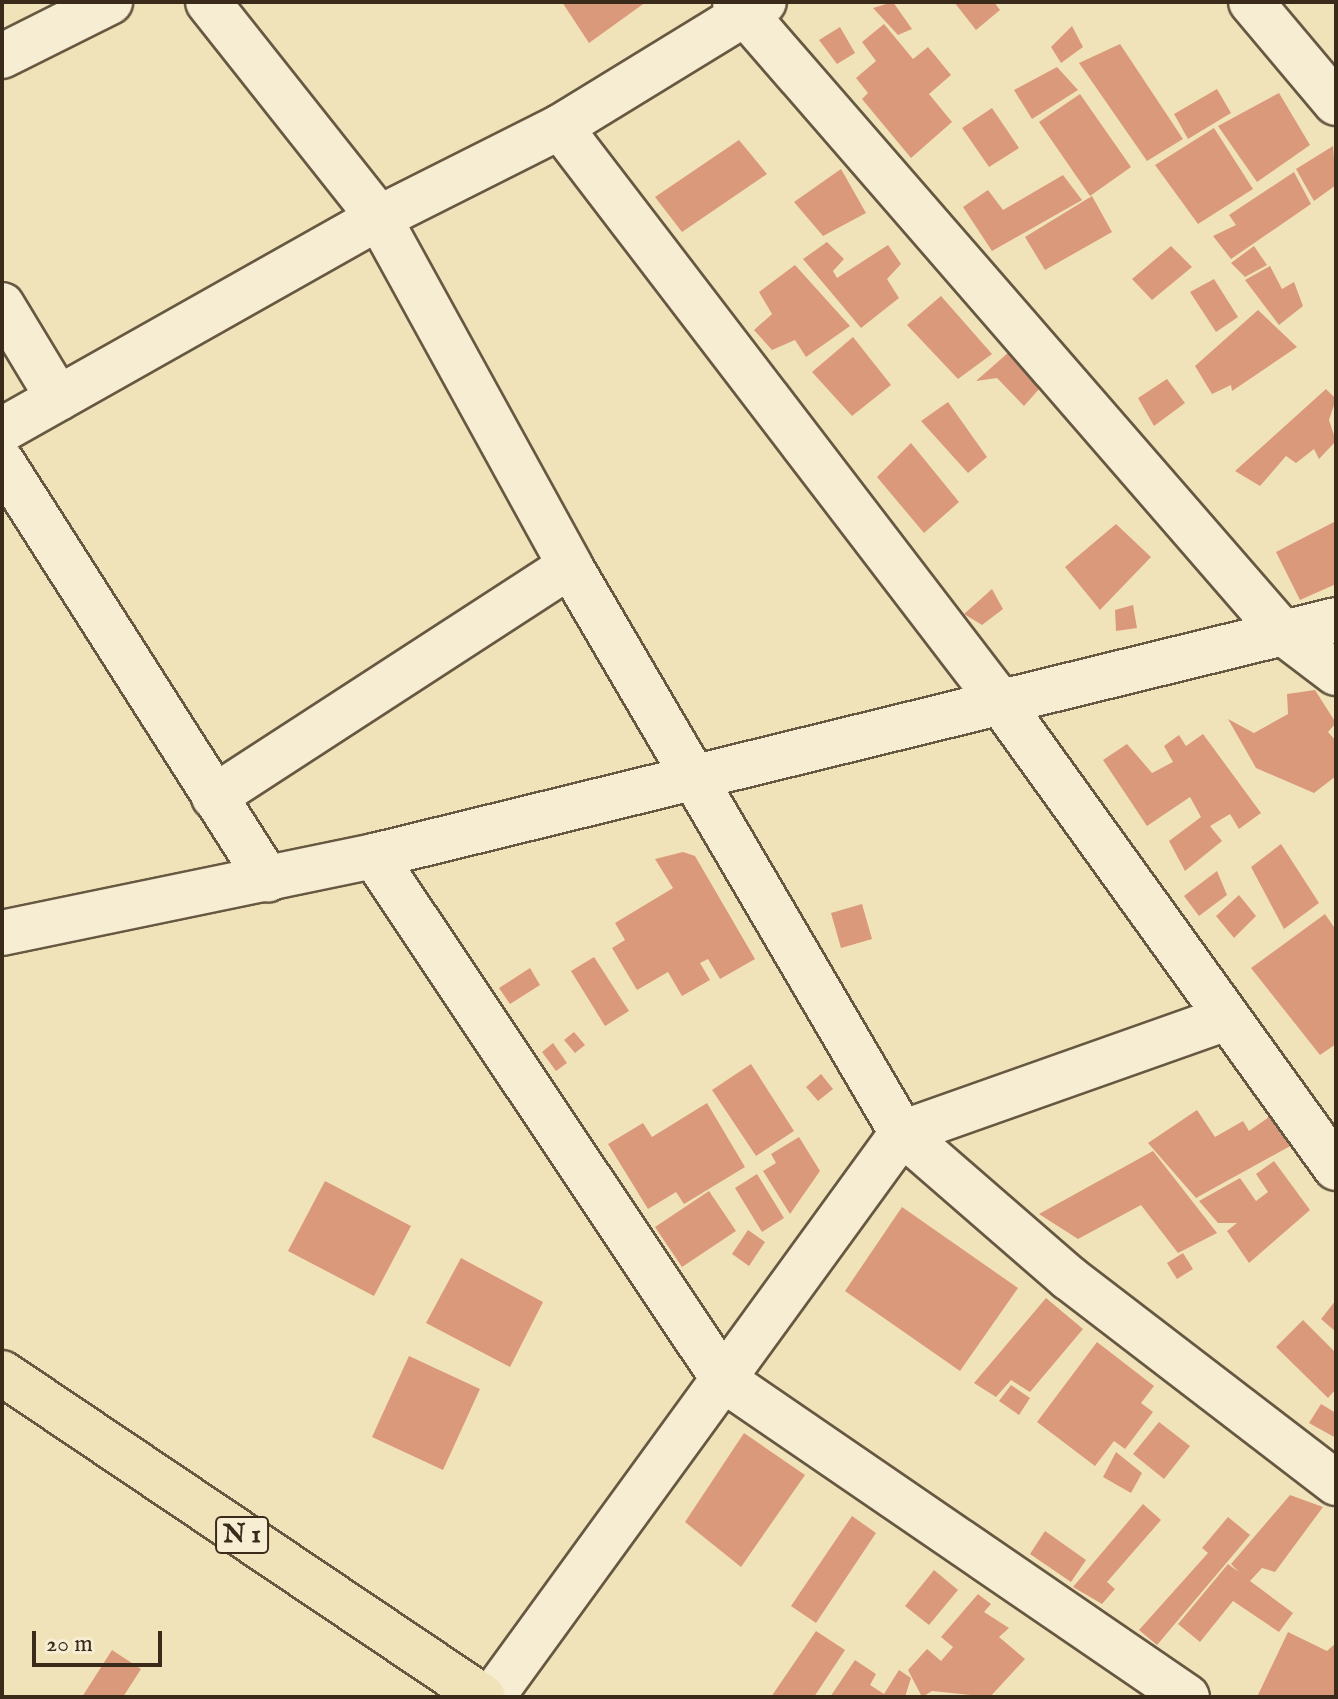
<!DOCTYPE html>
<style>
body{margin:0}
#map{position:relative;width:1338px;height:1699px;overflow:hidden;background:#f1e3b9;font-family:"IM FELL English",serif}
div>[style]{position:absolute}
.building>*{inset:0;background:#db997b}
.roads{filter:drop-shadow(2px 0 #675842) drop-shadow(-2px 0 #675842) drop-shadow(0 2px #675842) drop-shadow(0 -2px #675842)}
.minor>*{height:44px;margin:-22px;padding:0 22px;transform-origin:22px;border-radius:22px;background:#f6edd2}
.trunk>*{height:44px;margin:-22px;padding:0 22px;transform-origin:22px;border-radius:22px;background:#f1e3b9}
span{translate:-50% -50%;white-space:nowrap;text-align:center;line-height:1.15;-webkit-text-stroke:8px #f6edd2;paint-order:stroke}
.shield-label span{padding:2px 6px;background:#f6edd2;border:2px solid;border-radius:6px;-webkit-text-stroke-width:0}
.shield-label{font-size:26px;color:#392a1a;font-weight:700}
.frame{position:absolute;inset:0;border:4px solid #392a1a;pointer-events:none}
.scale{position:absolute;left:32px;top:1631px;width:130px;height:36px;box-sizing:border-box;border:4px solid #392a1a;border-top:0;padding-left:10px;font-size:24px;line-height:28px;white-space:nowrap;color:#392a1a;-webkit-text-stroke:6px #f6edd2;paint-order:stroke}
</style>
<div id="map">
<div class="building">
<i style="clip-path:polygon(562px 2px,646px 2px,589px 43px)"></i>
<i style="clip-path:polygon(893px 2px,912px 29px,898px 35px,873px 8px)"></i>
<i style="clip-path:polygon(954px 2px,994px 2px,1000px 10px,976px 30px)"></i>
<i style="clip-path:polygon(884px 24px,913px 59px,928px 47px,951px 75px,929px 94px,952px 122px,911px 158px,862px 99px,868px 93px,856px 78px,876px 61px,862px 42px)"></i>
<i style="clip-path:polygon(1072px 26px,1083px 47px,1061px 63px,1051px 47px)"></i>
<i style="clip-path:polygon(840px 27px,855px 53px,837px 64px,819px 40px)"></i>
<i style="clip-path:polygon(1120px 44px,1183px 139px,1147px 161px,1079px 63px)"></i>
<i style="clip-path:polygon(1057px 67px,1078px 90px,1032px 119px,1014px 90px)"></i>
<i style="clip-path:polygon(1217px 89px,1231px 113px,1188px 139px,1174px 114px)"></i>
<i style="clip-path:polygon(1279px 93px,1310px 145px,1257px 182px,1218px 126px)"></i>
<i style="clip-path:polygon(1080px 94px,1131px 167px,1090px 196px,1039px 122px)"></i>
<i style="clip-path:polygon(992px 108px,1019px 148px,989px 167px,962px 128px)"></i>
<i style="clip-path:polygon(1214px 128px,1253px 189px,1198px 224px,1155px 165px)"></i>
<i style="clip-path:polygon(739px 140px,767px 174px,682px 232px,655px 197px)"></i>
<i style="clip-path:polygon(1333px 146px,1336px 185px,1314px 201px,1296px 169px)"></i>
<i style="clip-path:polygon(841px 169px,866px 213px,823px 236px,794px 202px)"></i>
<i style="clip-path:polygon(1294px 172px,1311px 204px,1231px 259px,1213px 236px,1236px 225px,1229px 215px)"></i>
<i style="clip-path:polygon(1063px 175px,1082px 200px,992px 251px,963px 207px,988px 190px,1003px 210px)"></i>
<i style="clip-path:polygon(1092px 196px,1112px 232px,1045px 270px,1025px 237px)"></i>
<i style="clip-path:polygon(827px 242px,844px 259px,833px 271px,837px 278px,888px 245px,901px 264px,887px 279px,899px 298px,861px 328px,803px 259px)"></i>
<i style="clip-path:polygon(1171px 246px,1192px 267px,1152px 300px,1132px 279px)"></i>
<i style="clip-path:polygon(1254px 246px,1267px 265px,1245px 277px,1231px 263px)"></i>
<i style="clip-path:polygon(795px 265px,850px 326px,806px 357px,795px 340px,772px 350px,754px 330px,772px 314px,759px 292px)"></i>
<i style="clip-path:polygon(1270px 266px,1282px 289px,1294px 282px,1303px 306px,1279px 325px,1245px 280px)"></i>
<i style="clip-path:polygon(1214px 279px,1238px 317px,1216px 332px,1190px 292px)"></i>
<i style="clip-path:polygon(941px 296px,992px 354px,958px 379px,907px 325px)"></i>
<i style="clip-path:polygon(1258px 310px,1297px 347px,1232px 391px,1231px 385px,1212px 394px,1195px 366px)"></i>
<i style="clip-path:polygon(853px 337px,891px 385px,852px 416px,812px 372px)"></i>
<i style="clip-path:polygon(1009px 352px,1040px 388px,1024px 406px,997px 378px,976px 381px)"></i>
<i style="clip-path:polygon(1167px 379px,1185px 403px,1154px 426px,1138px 398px)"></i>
<i style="clip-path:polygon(1326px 389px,1336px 399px,1329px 420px,1336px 441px,1319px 459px,1314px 449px,1296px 463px,1286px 456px,1260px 486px,1235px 471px)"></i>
<i style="clip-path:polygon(948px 402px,987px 457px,968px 473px,921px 421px)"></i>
<i style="clip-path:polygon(911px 443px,959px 502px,924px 533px,877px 477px)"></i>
<i style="clip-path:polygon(1336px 521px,1336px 584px,1300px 600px,1276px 552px)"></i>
<i style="clip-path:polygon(1116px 524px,1151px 557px,1100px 610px,1065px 567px)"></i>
<i style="clip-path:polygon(992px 589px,1003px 609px,982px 625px,964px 614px)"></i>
<i style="clip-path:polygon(1133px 605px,1137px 628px,1116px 631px,1115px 610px)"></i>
<i style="clip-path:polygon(1315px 690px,1336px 723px,1328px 732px,1336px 741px,1336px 776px,1314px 793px,1256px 768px,1228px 719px,1254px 733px,1288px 714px,1287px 694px)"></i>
<i style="clip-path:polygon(1203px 734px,1261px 813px,1239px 829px,1230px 814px,1210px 826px,1222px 841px,1185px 871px,1169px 841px,1201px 817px,1190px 797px,1147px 826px,1103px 760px,1127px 744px,1152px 773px,1173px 762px,1164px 746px,1179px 735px,1186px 746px)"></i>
<i style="clip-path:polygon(1281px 844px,1319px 903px,1284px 929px,1251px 867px)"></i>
<i style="clip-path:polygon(683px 852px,695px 856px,755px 959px,720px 979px,708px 959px,700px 963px,710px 980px,682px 996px,668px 972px,637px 990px,612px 948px,625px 940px,615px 923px,673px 888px,655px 859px)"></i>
<i style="clip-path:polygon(1217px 871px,1227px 895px,1199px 916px,1184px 896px)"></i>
<i style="clip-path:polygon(1239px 895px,1256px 916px,1234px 938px,1216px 916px)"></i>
<i style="clip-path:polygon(862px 904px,872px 939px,841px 948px,831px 913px)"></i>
<i style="clip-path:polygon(1325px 914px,1336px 930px,1336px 1044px,1320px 1055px,1251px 968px)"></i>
<i style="clip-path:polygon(594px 957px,629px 1011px,605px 1026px,571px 971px)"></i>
<i style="clip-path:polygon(530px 968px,540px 985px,510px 1004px,499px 988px)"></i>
<i style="clip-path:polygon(574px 1032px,585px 1045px,575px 1053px,564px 1040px)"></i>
<i style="clip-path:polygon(553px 1043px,567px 1063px,556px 1071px,542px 1052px)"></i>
<i style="clip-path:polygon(751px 1064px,794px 1131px,756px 1156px,712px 1090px)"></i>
<i style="clip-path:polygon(821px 1074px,833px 1089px,818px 1101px,806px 1087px)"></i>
<i style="clip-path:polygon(707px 1103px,745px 1167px,684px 1204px,676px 1192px,648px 1209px,608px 1144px,643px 1123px,652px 1137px)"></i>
<i style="clip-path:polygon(1197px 1110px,1215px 1137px,1243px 1121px,1249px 1131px,1269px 1117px,1292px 1145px,1196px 1198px,1148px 1143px)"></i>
<i style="clip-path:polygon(799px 1137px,820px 1171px,790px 1214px,763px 1171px,776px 1163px,771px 1154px)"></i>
<i style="clip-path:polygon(1153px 1151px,1217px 1233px,1178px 1253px,1141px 1205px,1078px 1239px,1039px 1214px)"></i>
<i style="clip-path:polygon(1274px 1161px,1310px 1210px,1249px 1263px,1227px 1231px,1237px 1223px,1218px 1223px,1199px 1201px,1240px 1178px,1256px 1201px,1268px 1192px,1256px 1174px)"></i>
<i style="clip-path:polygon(757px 1174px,784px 1218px,762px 1232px,735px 1188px)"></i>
<i style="clip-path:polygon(325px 1181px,411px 1226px,374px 1296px,288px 1251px)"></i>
<i style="clip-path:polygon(709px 1191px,736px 1231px,682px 1267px,655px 1227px)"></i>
<i style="clip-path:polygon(902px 1207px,1018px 1288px,960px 1371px,845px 1291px)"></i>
<i style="clip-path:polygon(748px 1230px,765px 1242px,749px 1266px,732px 1254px)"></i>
<i style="clip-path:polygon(1183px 1253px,1193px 1269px,1177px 1279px,1167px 1263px)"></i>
<i style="clip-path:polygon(461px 1258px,543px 1302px,510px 1367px,426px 1323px)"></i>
<i style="clip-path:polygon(1046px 1298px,1083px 1329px,1030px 1392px,1011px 1380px,996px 1397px,974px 1383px)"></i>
<i style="clip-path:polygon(1336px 1300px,1336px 1332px,1321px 1319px)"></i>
<i style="clip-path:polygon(1303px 1320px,1336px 1353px,1336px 1389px,1328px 1398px,1276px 1347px)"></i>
<i style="clip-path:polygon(1097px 1342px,1154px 1386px,1141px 1403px,1153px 1412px,1125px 1449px,1114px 1441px,1095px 1466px,1037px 1422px)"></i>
<i style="clip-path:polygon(409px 1356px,480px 1389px,443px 1470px,372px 1437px)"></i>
<i style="clip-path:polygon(1011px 1385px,1030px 1398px,1019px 1415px,999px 1401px)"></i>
<i style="clip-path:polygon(1321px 1404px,1336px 1413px,1336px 1438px,1309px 1423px)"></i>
<i style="clip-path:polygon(1159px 1422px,1190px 1446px,1164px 1479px,1133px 1454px)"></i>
<i style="clip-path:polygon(744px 1433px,805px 1475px,741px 1567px,685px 1522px)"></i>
<i style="clip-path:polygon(1116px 1452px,1142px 1473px,1131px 1493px,1103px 1477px)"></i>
<i style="clip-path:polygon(1290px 1495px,1323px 1507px,1275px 1572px,1262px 1568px,1250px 1581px,1293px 1613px,1279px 1632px,1233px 1601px,1200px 1642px,1178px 1624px,1228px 1564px,1239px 1572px,1231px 1564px)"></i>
<i style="clip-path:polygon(1143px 1504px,1161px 1520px,1107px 1582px,1115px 1589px,1102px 1604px,1073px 1587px)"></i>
<i style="clip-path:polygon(852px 1516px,876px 1533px,816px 1623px,791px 1606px)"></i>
<i style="clip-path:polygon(1228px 1517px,1250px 1535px,1157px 1645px,1139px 1630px,1208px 1553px,1202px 1548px)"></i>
<i style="clip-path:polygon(1045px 1531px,1086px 1560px,1071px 1582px,1030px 1554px)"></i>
<i style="clip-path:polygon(934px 1570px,958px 1590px,929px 1625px,905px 1606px)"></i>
<i style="clip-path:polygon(978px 1594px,991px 1604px,984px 1612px,1009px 1628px,999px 1637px,1025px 1659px,990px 1697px,932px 1691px,922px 1697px,908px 1670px,927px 1649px,941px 1661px,953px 1647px,941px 1637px)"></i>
<i style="clip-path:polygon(816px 1631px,845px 1650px,814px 1697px,771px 1697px)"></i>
<i style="clip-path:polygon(1288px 1632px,1327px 1651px,1336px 1643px,1335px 1697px,1257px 1697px)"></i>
<i style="clip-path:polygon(112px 1650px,141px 1669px,123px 1697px,82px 1697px)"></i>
<i style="clip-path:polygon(855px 1660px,876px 1674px,870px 1685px,884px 1694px,899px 1670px,911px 1678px,905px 1697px,830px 1697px)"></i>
</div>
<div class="roads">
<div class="minor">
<i style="left:208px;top:2px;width:275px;rotate:51.6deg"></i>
<i style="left:379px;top:218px;width:397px;rotate:61.2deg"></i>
<i style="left:570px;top:566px;width:657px;rotate:59.65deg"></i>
<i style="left:902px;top:1133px;width:221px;rotate:41deg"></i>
<i style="left:1069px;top:1278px;width:337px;rotate:37.5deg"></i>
<i style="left:735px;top:2px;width:834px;rotate:49.03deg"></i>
<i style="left:1282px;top:632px;width:68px;rotate:37.2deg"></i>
<i style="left:1251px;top:2px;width:132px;rotate:49.9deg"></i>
<i style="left:2px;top:56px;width:121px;rotate:-26.6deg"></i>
<i style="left:560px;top:127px;width:725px;rotate:52.56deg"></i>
<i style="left:1001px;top:703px;width:573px;rotate:54.23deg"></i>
<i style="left:2px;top:305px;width:109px;rotate:58.9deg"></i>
<i style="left:2px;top:430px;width:433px;rotate:-29.4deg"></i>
<i style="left:379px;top:218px;width:203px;rotate:-26.7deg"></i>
<i style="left:560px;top:127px;width:239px;rotate:-31.5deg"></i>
<i style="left:2px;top:462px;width:495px;rotate:57.5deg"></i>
<i style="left:214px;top:797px;width:424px;rotate:-33deg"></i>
<i style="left:374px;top:856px;width:630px;rotate:56.26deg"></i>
<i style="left:724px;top:1380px;width:561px;rotate:34.4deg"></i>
<i style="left:2px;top:933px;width:380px;rotate:-11.7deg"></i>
<i style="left:374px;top:856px;width:991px;rotate:-13.78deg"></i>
<i style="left:492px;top:1697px;width:697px;rotate:-53.98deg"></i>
<i style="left:902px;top:1133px;width:345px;rotate:-19.5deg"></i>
</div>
<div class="trunk">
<i style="left:2px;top:1373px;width:580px;rotate:33.96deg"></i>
</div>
</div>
<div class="shield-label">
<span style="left:242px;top:1535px">N 1</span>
</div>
<div class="frame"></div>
<div class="scale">20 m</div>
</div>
